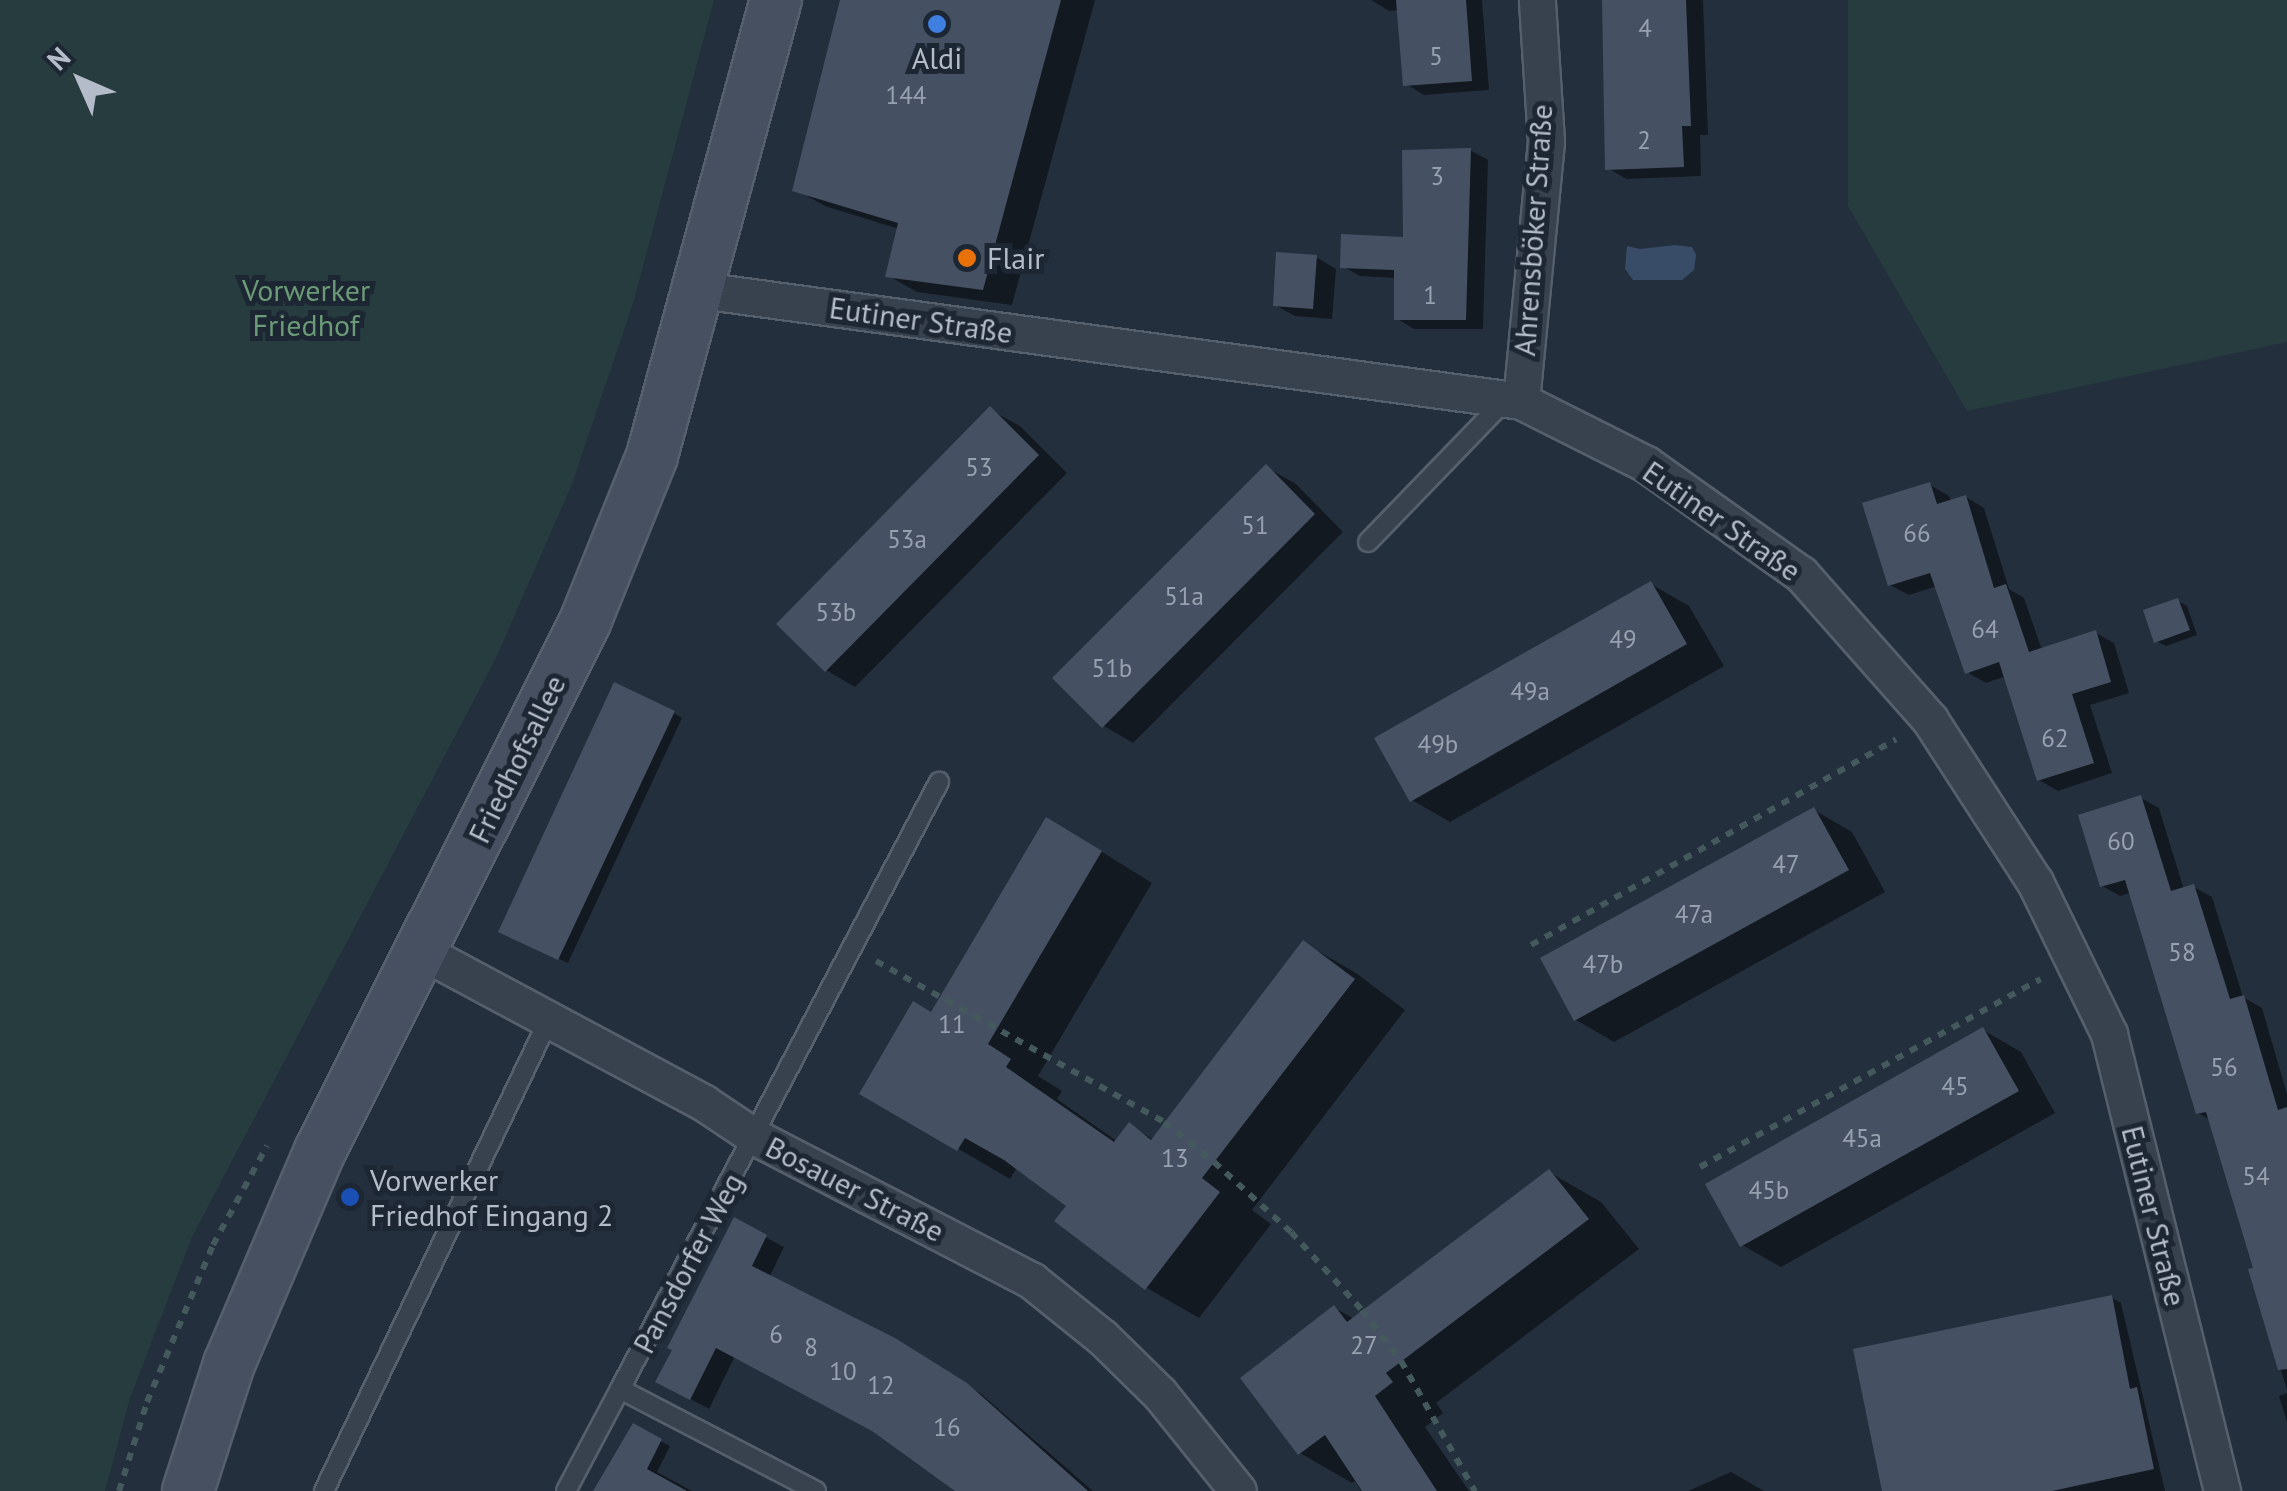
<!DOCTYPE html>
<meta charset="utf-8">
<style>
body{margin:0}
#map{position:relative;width:2287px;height:1491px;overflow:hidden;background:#242f3e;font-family:"PT Sans",sans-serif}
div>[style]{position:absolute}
.green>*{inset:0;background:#263c3f}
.water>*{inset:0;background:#394c67}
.shadow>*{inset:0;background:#0007}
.building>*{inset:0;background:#455162}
.path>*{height:6px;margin-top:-3px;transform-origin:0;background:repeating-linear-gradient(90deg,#44595c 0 8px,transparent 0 16px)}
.roads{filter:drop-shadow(2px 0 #565f6c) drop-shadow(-2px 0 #565f6c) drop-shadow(0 2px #565f6c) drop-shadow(0 -2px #565f6c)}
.lane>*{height:18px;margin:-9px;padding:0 9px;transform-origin:9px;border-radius:9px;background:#38414e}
.street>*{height:35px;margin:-17.5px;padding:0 17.5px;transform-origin:17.5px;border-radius:17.5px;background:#38414e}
.secondary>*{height:50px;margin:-25px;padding:0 25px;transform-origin:25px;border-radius:25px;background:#465061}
.dots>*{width:28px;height:28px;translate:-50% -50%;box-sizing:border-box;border:5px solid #1d2633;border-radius:50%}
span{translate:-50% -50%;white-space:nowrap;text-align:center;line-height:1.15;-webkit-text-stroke:10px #1d2633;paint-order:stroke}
.number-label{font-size:25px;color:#98a1af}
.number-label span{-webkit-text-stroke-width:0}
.poi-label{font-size:30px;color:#b4bcc9}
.left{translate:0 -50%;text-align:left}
.street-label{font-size:30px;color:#b4bcc9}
.park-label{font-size:30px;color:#6b9a76}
.north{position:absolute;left:30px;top:30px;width:100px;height:100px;-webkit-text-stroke:8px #1d2633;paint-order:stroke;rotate:315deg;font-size:28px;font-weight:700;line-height:40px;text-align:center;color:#b4bcc9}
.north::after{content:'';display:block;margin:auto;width:35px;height:45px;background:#b4bcc9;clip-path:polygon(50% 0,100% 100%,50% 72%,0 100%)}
</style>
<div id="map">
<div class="green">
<i style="clip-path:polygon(0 0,714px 0,634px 300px,572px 484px,496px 658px,192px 1237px,130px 1398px,105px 1491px,0 1491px)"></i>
<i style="clip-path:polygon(1848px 0,2287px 0,2287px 342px,1967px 411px,1848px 206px)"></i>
</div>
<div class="water">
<i style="clip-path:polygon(1675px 245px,1692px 247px,1696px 255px,1694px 270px,1682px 280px,1633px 280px,1625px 269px,1627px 246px,1640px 249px)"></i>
</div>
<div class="shadow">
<i style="clip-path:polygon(843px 0,1095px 0,1012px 305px,917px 292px,887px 275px,899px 229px,825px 206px,795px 189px)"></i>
<i style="clip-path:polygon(1482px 0,1489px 90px,1424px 95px,1406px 84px,1400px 10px,1389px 11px,1371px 0)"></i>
<i style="clip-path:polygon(1604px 0,1703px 0,1708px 135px,1700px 135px,1701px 176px,1626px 179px,1608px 168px)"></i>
<i style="clip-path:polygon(1470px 150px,1488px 160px,1483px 329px,1414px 329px,1396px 318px,1396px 278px,1360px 276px,1342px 266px,1406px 239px)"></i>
<i style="clip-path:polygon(1316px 257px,1336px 269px,1332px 319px,1295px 316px,1275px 305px)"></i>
<i style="clip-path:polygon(991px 410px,1020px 426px,1067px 473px,855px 687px,826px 670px)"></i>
<i style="clip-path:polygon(1266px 467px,1296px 484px,1343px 532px,1133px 743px,1104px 726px)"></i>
<i style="clip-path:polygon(1930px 485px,1949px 496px,1951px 502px,1966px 497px,1984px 508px,2009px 589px,2024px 598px,2042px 650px,2096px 633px,2114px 643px,2129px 693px,2090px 705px,2112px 773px,2058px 791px,2039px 780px,2006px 676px,1986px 683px,1967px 672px,1937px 586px,1909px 595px,1890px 585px)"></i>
<i style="clip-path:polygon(1651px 584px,1689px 606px,1724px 666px,1450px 822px,1412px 800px)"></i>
<i style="clip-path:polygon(2178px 601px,2187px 606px,2197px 635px,2166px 646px,2156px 641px)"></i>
<i style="clip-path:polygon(674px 713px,682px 718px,568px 963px,510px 936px)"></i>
<i style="clip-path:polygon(2141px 798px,2159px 808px,2184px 890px,2194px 887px,2212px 897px,2243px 997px,2262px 1008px,2287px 1094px,2287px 1390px,2251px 1271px,2257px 1269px,2211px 1120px,2198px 1113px,2132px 892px,2120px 896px,2102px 886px)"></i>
<i style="clip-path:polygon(1814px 810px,1852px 832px,1885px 892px,1614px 1042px,1576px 1020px)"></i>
<i style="clip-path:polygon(1099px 850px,1152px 883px,1038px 1076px,1062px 1091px,1057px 1099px,1118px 1142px,1130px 1125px,1154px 1140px,1304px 943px,1356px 973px,1405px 1010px,1252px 1210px,1271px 1224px,1199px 1318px,1147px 1288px,1058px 1220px,1069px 1206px,1016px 1169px,1010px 1179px,863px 1093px,932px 1015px)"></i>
<i style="clip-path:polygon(1983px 1030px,2021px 1052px,2055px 1113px,1781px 1267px,1742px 1245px)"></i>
<i style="clip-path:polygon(1549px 1172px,1601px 1202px,1639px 1249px,1436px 1403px,1443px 1413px,1425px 1427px,1469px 1491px,1361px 1491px,1355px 1481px,1352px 1483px,1300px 1453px,1335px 1308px,1354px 1319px)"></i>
<i style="clip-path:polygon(735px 1221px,784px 1247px,769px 1278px,980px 1393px,1093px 1491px,958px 1491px,908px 1450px,735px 1356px,709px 1409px,677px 1392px)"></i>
<i style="clip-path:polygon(2111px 1297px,2121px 1303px,2165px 1491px,1885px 1491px)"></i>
<i style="clip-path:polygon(2287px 1393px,2287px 1422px,2279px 1396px)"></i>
<i style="clip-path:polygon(634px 1427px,670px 1446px,657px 1472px,692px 1491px,596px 1491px)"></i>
<i style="clip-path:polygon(1731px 1472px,1764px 1491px,1688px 1491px)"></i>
</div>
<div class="building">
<i style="clip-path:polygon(840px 0,1061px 0,983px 290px,885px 277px,898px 223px,792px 191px)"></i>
<i style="clip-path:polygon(1396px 0,1466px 0,1472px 81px,1403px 86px)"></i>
<i style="clip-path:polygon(1602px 0,1686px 0,1691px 126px,1682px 126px,1684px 167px,1605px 170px)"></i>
<i style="clip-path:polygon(1471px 148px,1466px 320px,1394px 320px,1394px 270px,1340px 268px,1341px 234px,1403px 237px,1402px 150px)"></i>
<i style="clip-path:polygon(1276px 252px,1317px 255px,1313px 309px,1273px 306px)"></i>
<i style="clip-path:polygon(990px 406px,1039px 455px,825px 672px,776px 624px)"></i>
<i style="clip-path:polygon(1266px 464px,1315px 514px,1102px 728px,1052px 678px)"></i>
<i style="clip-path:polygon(1930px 482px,1937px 504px,1966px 495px,1994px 588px,2006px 584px,2029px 652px,2096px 630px,2111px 682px,2072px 694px,2094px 763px,2037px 781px,1999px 662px,1965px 674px,1930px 573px,1888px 586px,1862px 503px)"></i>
<i style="clip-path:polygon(1651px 581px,1687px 644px,1410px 802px,1374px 738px)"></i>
<i style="clip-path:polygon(2178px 598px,2190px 630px,2154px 643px,2143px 610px)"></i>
<i style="clip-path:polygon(614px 682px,675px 711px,558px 960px,498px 932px)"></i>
<i style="clip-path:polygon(2141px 795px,2171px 891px,2194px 884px,2230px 999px,2244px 995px,2278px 1110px,2287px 1107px,2287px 1369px,2278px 1370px,2248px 1269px,2253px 1268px,2206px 1112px,2196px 1114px,2125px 880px,2100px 887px,2078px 815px)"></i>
<i style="clip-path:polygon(1814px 807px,1849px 870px,1574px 1021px,1540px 958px)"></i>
<i style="clip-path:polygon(1046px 817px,1102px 851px,988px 1044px,1011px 1059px,1006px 1067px,1114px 1142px,1129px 1122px,1151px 1140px,1303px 940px,1355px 979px,1202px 1178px,1220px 1192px,1145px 1290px,1054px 1221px,1066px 1206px,1004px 1160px,965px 1138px,957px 1151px,859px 1094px,913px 1001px,931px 1012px)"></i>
<i style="clip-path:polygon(1983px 1027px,2019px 1091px,1740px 1247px,1705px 1184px)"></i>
<i style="clip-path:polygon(1549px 1169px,1589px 1219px,1386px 1373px,1393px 1382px,1375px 1396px,1437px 1491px,1362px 1491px,1325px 1435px,1298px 1455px,1240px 1378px,1334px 1305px,1347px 1322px)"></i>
<i style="clip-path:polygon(734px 1217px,767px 1235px,752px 1266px,895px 1338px,967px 1383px,1088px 1491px,955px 1491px,872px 1431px,716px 1348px,690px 1400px,655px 1382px,672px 1350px,667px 1348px)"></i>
<i style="clip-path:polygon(2112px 1295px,2130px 1389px,2137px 1387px,2154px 1469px,2052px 1491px,1882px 1491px,1853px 1349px)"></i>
<i style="clip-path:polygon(633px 1423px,662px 1439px,647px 1469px,687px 1491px,593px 1491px)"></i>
</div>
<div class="path">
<i style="left:1531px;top:945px;width:419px;rotate:-29.4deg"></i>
<i style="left:876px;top:961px;width:330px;rotate:29.2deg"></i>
<i style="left:1164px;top:1122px;width:64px;rotate:38.7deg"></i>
<i style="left:1214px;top:1162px;width:104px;rotate:42.3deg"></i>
<i style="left:1291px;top:1232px;width:105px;rotate:47.7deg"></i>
<i style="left:1362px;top:1310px;width:64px;rotate:52.6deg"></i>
<i style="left:1401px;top:1361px;width:150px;rotate:60.4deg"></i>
<i style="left:1700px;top:1167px;width:389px;rotate:-28.9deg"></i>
<i style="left:119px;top:1491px;width:93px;rotate:-72.5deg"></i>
<i style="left:147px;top:1402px;width:170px;rotate:-67.2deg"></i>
<i style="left:213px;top:1245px;width:113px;rotate:-61.4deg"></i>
</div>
<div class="roads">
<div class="lane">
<i style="left:1368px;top:542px;width:199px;rotate:-46deg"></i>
<i style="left:324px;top:1491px;width:523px;rotate:-64.51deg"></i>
<i style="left:566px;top:1491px;width:115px;rotate:-62.1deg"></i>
<i style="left:816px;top:1491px;width:221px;rotate:-152.5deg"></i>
<i style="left:620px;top:1389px;width:686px;rotate:-62.28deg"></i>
</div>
<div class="street">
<i style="left:700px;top:290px;width:828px;rotate:7.7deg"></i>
<i style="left:1521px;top:401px;width:140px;rotate:26.7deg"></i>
<i style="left:1646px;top:464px;width:190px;rotate:35.4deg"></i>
<i style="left:1801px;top:574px;width:195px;rotate:48.5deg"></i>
<i style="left:1930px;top:720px;width:193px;rotate:57.1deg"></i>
<i style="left:2035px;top:882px;width:169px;rotate:64deg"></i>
<i style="left:2109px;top:1034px;width:471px;rotate:76.1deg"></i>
<i style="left:1521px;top:401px;width:261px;rotate:-84.5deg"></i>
<i style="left:1546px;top:141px;width:141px;rotate:-93.7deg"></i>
<i style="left:421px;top:951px;width:321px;rotate:28.2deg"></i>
<i style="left:704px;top:1103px;width:61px;rotate:33.7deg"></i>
<i style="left:755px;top:1137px;width:311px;rotate:27.4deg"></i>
<i style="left:1031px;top:1280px;width:91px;rotate:38.8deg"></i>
<i style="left:1102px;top:1337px;width:81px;rotate:44.5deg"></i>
<i style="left:1160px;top:1394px;width:124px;rotate:51.2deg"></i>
</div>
<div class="secondary">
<i style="left:188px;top:1491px;width:133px;rotate:-72.1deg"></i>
<i style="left:229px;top:1364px;width:232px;rotate:-66.9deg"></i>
<i style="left:320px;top:1151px;width:592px;rotate:-63.39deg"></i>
<i style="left:585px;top:622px;width:179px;rotate:-68deg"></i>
<i style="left:652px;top:456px;width:473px;rotate:-74.8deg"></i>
</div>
</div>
<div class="dots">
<i style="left:937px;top:24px;background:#3f7fe0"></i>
<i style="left:967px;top:258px;background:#e8710a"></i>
<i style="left:350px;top:1197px;background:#1a4fb4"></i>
</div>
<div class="number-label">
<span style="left:1645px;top:28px">4</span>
<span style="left:1436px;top:56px">5</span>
<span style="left:906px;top:95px">144</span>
<span style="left:1644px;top:140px">2</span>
<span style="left:1437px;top:176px">3</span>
<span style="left:1430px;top:295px">1</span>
<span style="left:979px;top:467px">53</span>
<span style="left:1255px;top:525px">51</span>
<span style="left:1917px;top:533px">66</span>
<span style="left:907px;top:539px">53a</span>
<span style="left:1184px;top:596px">51a</span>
<span style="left:836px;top:612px">53b</span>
<span style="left:1985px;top:629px">64</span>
<span style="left:1623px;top:639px">49</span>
<span style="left:1112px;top:668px">51b</span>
<span style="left:1530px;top:691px">49a</span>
<span style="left:2055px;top:738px">62</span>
<span style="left:1438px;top:744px">49b</span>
<span style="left:2121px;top:841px">60</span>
<span style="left:1786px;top:864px">47</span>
<span style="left:1694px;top:914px">47a</span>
<span style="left:2182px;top:952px">58</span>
<span style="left:1603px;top:964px">47b</span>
<span style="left:952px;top:1024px">11</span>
<span style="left:2224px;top:1067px">56</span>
<span style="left:1955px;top:1086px">45</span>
<span style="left:1862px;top:1138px">45a</span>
<span style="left:1175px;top:1158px">13</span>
<span style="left:2256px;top:1176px">54</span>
<span style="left:1769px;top:1190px">45b</span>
<span style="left:776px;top:1334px">6</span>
<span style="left:1364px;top:1345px">27</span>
<span style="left:811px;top:1347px">8</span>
<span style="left:843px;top:1371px">10</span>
<span style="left:881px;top:1385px">12</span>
<span style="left:947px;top:1427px">16</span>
</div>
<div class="poi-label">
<span style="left:937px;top:58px">Aldi</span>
<span class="left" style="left:987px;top:258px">Flair</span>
<span class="left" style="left:370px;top:1197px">Vorwerker<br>Friedhof Eingang 2</span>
</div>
<div class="street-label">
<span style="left:1533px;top:230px;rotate:-86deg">Ahrensböker Straße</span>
<span style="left:921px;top:320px;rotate:8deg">Eutiner Straße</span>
<span style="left:1722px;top:521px;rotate:35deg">Eutiner Straße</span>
<span style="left:517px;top:759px;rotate:-64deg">Friedhofsallee</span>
<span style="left:855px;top:1189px;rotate:27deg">Bosauer Straße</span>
<span style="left:2154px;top:1216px;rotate:76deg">Eutiner Straße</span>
<span style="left:688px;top:1263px;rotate:-62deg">Pansdorfer Weg</span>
</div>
<div class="park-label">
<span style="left:306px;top:307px">Vorwerker<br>Friedhof</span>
</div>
<div class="north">N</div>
</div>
